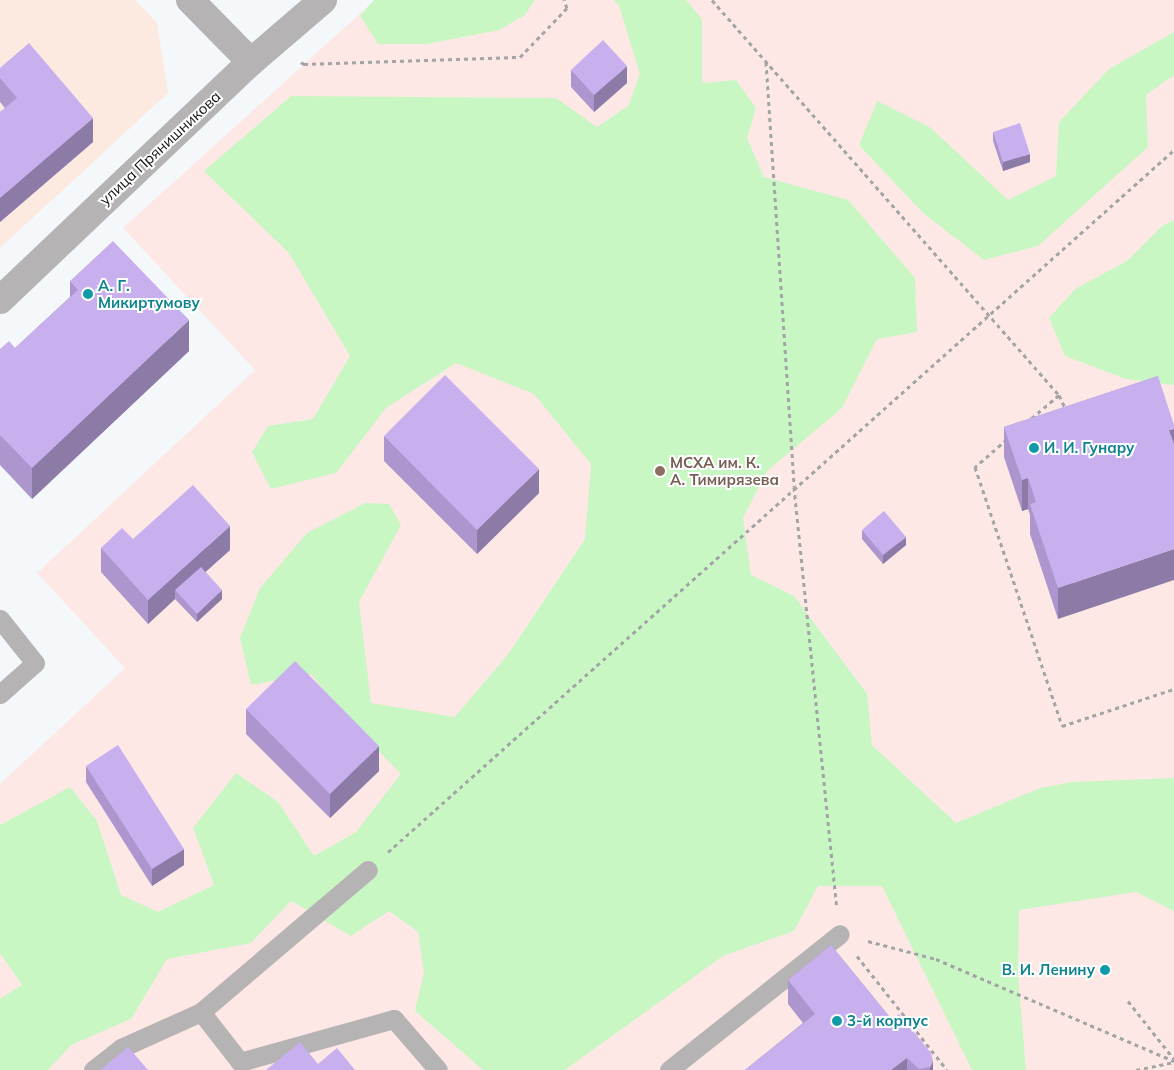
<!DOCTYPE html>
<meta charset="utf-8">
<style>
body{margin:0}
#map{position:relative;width:1174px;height:1070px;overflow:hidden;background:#f5f8fb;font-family:Mulish,sans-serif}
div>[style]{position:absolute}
.commercial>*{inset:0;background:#fce9e0}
.education>*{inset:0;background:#fde8e5}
.green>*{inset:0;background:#c9f7c3}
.path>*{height:3px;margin-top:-1.5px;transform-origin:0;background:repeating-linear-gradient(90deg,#a2a4a6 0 4px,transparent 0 8px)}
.service>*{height:19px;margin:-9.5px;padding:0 9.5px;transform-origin:9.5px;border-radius:9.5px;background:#b5b3b3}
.minor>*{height:28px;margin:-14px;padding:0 14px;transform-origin:14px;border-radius:14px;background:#b5b3b3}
.wall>*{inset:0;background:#ac96cd}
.shaded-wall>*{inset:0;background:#8c7aa7}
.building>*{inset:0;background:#c8afee}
.dots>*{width:14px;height:14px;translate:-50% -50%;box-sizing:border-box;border:2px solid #fff;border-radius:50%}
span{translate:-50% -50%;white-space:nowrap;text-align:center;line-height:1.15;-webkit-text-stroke:4px #fff;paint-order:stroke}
.street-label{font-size:15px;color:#121314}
.culture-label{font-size:15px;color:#0d838f;font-weight:700}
.left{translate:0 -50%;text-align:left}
.right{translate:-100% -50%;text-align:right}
.education-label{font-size:15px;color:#785e54;font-weight:700}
</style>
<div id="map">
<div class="commercial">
<i style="clip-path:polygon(0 0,135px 0,157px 23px,168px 93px,0 248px)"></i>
</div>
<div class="education">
<i style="clip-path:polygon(375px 0,1174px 0,1174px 1070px,0 1070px,0 784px,125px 668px,37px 573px,255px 370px,123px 228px)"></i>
</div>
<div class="green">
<i style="clip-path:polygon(374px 0,535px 0,525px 15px,499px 30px,427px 44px,378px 44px,360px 16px)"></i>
<i style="clip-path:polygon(614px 0,686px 0,702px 19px,702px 83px,736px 80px,756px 108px,747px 138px,764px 177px,848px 200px,915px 278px,917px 332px,877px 339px,842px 408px,767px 471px,743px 518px,751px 575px,794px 596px,867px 694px,872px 745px,956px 823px,1040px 788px,1072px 782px,1174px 778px,1174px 911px,1136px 892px,1019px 910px,1018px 974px,1026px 1070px,972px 1070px,882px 886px,818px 886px,794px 931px,723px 956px,565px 1070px,483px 1070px,415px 1011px,424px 972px,418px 932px,389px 911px,351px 936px,291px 901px,251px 943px,167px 959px,131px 1019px,71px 1045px,48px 1070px,0 1070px,0 999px,22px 985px,0 953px,0 825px,70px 787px,97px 821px,121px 895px,158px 912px,214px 885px,193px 828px,236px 773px,278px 802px,314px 856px,356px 832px,401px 774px,341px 712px,311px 674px,251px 685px,240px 638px,260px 588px,307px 533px,365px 503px,389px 504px,401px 525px,359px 602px,371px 703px,455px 717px,509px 653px,585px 539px,591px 464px,534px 394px,456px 363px,386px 408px,336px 473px,271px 489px,252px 452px,268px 426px,313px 419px,350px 356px,289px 253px,204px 171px,291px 96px,556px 98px,597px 127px,628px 106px,640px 74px,619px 6px)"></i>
<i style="clip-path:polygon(1174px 32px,1174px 75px,1146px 95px,1148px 147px,1038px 246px,984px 260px,923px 213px,859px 145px,877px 101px,931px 128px,1008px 200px,1056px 176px,1059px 122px,1109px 69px)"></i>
<i style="clip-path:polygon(1174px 220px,1174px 385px,1126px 379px,1065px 356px,1049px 318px,1075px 289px,1127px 261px,1162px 226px)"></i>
</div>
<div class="path">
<i style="left:712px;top:0;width:526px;rotate:48.7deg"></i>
<i style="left:1059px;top:395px;width:39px;rotate:140deg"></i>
<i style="left:301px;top:62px;width:4px;rotate:34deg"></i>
<i style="left:304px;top:64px;width:216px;rotate:-1.9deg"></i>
<i style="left:520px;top:57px;width:68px;rotate:-46.2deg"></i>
<i style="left:567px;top:8px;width:9px;rotate:-111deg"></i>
<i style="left:766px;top:62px;width:426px;rotate:86.2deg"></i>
<i style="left:794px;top:487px;width:423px;rotate:84.2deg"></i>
<i style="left:1059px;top:395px;width:17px;rotate:65deg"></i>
<i style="left:1007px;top:439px;width:43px;rotate:138.8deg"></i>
<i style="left:975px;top:467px;width:273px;rotate:71.4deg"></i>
<i style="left:1062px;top:726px;width:118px;rotate:-18.3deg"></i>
<i style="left:388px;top:852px;width:1054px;rotate:-41.77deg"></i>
<i style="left:868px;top:941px;width:70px;rotate:14.8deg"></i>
<i style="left:936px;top:959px;width:259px;rotate:23.2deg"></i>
<i style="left:857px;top:956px;width:145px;rotate:51.7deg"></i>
<i style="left:1128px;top:1001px;width:74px;rotate:51.6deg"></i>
<i style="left:1136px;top:1070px;width:39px;rotate:-12deg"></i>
</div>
<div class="service">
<i style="left:0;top:619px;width:56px;rotate:51.5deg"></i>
<i style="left:35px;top:663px;width:47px;rotate:138.5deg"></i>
<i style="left:201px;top:1012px;width:63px;rotate:52deg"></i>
<i style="left:240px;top:1062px;width:160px;rotate:-15.6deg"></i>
<i style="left:394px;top:1019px;width:67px;rotate:49.2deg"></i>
<i style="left:93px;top:1070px;width:36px;rotate:-38deg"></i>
<i style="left:121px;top:1048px;width:88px;rotate:-24.2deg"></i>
<i style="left:201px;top:1012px;width:219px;rotate:-40.4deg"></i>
<i style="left:669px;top:1070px;width:218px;rotate:-38.5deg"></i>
</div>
<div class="minor">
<i style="left:190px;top:0;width:87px;rotate:45.5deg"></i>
<i style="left:0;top:300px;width:346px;rotate:-43.5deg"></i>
<i style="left:251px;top:62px;width:95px;rotate:-40.7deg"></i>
</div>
<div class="wall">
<i style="clip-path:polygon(0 68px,93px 142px,0 222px,0 112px,5px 108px,0 102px)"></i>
<i style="clip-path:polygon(571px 70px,627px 83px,594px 112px,571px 87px)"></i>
<i style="clip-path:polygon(993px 132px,1030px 162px,1003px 171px,993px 141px)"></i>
<i style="clip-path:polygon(70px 281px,189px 351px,32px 499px,0 465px,0 349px,15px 348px,70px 297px)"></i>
<i style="clip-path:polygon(1158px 376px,1058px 619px,1030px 534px,1030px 515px,1028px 509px,1022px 511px,1004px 457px,1004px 427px)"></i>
<i style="clip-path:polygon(384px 436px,539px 493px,477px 554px,384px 461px)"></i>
<i style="clip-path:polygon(862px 530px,906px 545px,883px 564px,862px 539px)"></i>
<i style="clip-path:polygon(133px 539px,230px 550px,205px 572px,222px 599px,197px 622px,175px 599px,148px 624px,101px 572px,101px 548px)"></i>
<i style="clip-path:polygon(246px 709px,379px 771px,330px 818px,246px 734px)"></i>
<i style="clip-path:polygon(86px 766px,184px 865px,152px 886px,86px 782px)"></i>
<i style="clip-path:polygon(831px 945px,933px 1070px,745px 1070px,803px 1023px,788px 1004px,788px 980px)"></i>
</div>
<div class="shaded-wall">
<i style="clip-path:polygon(627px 66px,627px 83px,594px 112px,594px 95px)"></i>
<i style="clip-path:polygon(93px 118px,93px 142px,0 222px,0 198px)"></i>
<i style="clip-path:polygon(1030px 154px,1030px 162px,1003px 171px,1003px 162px)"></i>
<i style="clip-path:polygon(189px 320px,189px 351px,32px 499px,32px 468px)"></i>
<i style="clip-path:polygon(1174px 429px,1174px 459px,1169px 430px)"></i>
<i style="clip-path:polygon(539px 469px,539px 493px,477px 554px,477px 530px)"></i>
<i style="clip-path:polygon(1028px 478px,1028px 509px,1022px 511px,1022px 480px)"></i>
<i style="clip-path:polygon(230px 526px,230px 550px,180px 595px,175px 590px,175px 599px,148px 624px,148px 600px)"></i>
<i style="clip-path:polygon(906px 537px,906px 545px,883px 564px,883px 555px)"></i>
<i style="clip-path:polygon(1174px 549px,1174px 580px,1058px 619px,1058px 588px)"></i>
<i style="clip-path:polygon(222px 590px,222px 599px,197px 622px,197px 614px)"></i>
<i style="clip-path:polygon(379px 746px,379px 771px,330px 818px,330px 794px)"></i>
<i style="clip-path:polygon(184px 849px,184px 865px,152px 886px,152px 869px)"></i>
<i style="clip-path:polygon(907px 1058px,907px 1070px,891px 1070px)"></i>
<i style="clip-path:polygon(933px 1061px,933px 1070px,930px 1070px,930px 1067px)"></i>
</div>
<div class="building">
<i style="clip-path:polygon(603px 40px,627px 66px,594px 95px,571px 70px)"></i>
<i style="clip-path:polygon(29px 43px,93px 118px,0 198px,0 112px,17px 98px,0 78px,0 68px)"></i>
<i style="clip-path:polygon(1020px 123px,1030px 154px,1003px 162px,993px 132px)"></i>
<i style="clip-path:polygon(113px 241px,189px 320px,32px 468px,0 435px,0 349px,9px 341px,15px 348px,78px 290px,70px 281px)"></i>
<i style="clip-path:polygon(445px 375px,539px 469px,477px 530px,384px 436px)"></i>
<i style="clip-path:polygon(1158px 376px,1174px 425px,1174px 429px,1169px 430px,1174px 444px,1174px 549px,1058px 588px,1030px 504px,1036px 502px,1028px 478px,1022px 480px,1004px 427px)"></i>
<i style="clip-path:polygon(193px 485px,230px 526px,148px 600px,101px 548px,122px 528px,133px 539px)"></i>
<i style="clip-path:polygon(884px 511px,906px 537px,883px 555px,862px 530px)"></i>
<i style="clip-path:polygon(201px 567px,222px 590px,197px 614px,175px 590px)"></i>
<i style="clip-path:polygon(295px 661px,379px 746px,330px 794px,246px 709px)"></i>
<i style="clip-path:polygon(118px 745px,184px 849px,152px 869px,86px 766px)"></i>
<i style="clip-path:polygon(831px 945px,892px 1020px,899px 1014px,931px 1053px,933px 1061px,930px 1067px,919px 1069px,907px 1058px,891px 1070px,745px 1070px,815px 1014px,788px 980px)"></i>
<i style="clip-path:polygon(300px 1042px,318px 1064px,337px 1048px,355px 1070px,266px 1070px)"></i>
<i style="clip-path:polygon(128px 1047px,148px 1070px,100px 1070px)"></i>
</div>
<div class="dots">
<i style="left:88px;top:294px;background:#0f9aa8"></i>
<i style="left:1034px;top:448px;background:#0f9aa8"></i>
<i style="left:660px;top:471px;background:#8d6e63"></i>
<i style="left:1105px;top:970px;background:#0f9aa8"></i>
<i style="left:837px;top:1021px;background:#0f9aa8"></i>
</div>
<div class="street-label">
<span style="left:160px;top:148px;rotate:-43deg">улица Прянишникова</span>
</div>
<div class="culture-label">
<span class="left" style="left:98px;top:294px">А. Г.<br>Микиртумову</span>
<span class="left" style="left:1044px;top:448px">И. И. Гунару</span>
<span class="right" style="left:1095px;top:970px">В. И. Ленину</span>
<span class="left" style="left:847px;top:1021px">3-й корпус</span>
</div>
<div class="education-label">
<span class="left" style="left:670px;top:471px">МСХА им. К.<br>А. Тимирязева</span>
</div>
</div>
